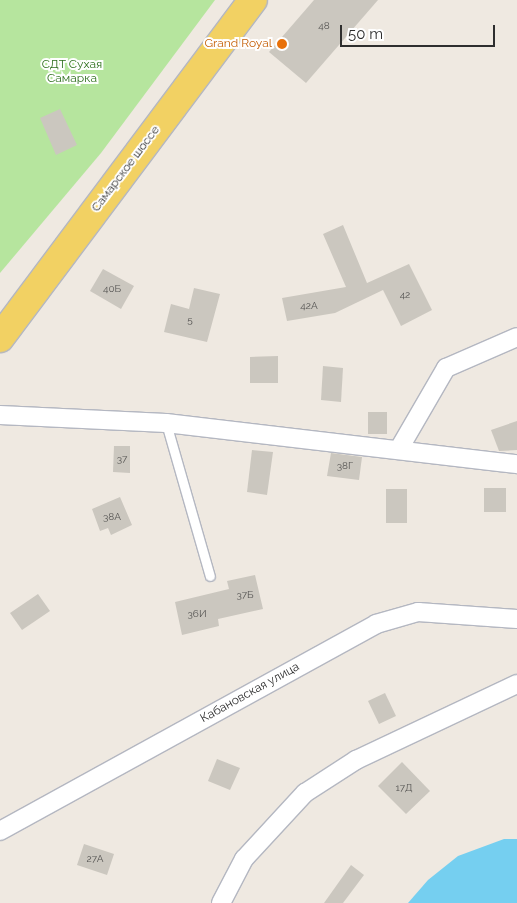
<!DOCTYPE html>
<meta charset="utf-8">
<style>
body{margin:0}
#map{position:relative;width:517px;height:903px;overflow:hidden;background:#efe9e1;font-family:Raleway,sans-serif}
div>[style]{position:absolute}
.green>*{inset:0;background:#b6e59e}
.water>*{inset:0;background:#75cff0}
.building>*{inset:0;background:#cbc7bf}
.roads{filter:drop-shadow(1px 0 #b4b7c1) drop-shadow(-1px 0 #b4b7c1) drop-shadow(0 1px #b4b7c1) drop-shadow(0 -1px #b4b7c1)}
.service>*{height:9px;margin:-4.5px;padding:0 4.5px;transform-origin:4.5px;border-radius:4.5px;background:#fff}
.minor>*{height:18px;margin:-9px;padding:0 9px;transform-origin:9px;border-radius:9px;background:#fff}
.primary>*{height:28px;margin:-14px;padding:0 14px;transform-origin:14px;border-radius:14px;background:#f2d163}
.dots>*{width:14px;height:14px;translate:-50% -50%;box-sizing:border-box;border:2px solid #fff;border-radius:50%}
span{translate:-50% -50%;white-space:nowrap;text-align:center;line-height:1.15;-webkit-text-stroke:4px #fff;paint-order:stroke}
.number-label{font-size:10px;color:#555452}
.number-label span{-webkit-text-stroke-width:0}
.food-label{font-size:12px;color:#c56008}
.right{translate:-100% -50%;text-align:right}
.park-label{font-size:12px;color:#2c6e1b}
.street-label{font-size:12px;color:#2e2e2e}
.scale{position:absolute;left:340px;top:25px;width:155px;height:22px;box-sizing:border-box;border:2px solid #2e2e2e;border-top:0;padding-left:6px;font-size:15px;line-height:18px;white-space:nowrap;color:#2e2e2e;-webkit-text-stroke:4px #fff;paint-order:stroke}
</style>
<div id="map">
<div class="green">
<i style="clip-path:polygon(0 0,215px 0,101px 153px,0 273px)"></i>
</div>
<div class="water">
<i style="clip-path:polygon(504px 839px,517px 839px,517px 903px,408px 903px,428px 880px,458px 856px)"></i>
</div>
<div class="building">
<i style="clip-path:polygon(314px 0,378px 0,306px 83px,269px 52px)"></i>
<i style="clip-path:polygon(60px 109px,77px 145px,56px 155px,40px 118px)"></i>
<i style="clip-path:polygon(343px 225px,367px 283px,409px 264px,432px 310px,401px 326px,383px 290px,335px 313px,287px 321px,282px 298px,346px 287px,323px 234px)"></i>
<i style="clip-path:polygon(103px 269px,134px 286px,121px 309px,90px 291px)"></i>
<i style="clip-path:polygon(194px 288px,220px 294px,207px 342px,164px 332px,171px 304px,189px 309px)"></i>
<i style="clip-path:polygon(278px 356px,278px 383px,250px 383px,250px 357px)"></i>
<i style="clip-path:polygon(323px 366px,343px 368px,341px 402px,321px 400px)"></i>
<i style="clip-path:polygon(368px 412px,387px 412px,387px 434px,368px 434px)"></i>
<i style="clip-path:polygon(517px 421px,517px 450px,499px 451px,491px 430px)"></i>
<i style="clip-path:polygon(114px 446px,130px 446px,130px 473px,113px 472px)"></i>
<i style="clip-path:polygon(252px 450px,273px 452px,267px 495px,247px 492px)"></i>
<i style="clip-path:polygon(331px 453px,362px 457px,359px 480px,327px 476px)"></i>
<i style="clip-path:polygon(484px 488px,506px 488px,506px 512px,484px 512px)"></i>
<i style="clip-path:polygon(386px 489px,407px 489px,407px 523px,386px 523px)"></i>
<i style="clip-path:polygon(120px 497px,132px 525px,111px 535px,108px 528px,100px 531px,92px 509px)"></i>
<i style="clip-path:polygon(255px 575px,263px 609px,218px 619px,219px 626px,182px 635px,175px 602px,229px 589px,227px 581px)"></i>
<i style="clip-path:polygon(38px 594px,50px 611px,22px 630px,10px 613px)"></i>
<i style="clip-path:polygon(385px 693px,396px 716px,379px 724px,368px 701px)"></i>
<i style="clip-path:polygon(217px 759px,240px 768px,230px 790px,208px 781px)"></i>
<i style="clip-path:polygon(402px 762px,430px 791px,406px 814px,378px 786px)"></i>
<i style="clip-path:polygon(84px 844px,114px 854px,107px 875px,77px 865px)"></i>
<i style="clip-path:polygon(351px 865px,364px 875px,343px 903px,324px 903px)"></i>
</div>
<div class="roads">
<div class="service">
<i style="left:166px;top:423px;width:159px;rotate:74deg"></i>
</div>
<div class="minor">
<i style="left:0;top:415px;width:166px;rotate:2.8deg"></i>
<i style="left:166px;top:423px;width:353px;rotate:6.7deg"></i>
<i style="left:399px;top:449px;width:94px;rotate:-59.9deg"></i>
<i style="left:446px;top:368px;width:77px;rotate:-23.6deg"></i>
<i style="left:0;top:831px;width:429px;rotate:-28.8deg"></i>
<i style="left:376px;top:624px;width:44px;rotate:-15.9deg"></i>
<i style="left:418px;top:612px;width:99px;rotate:4deg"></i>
<i style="left:221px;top:903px;width:50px;rotate:-62.4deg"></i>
<i style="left:244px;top:859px;width:90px;rotate:-47.3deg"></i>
<i style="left:305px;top:793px;width:61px;rotate:-32.9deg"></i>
<i style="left:356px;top:760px;width:178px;rotate:-25.3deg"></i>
</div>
<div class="primary">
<i style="left:0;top:338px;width:422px;rotate:-53.2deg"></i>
</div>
</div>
<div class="dots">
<i style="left:282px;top:44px;background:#e8710a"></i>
</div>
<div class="number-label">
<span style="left:324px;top:26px">48</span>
<span style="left:112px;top:289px">40Б</span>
<span style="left:405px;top:295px">42</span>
<span style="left:309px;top:306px">42А</span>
<span style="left:190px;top:320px">5</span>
<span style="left:122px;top:459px">37</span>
<span style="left:345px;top:466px">38Г</span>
<span style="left:112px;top:517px">38А</span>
<span style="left:245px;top:595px">37Б</span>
<span style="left:197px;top:614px">36И</span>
<span style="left:404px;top:788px">17Д</span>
<span style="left:95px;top:859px">27А</span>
</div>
<div class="food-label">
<span class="right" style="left:272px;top:44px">Grand Royal</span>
</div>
<div class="park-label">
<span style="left:72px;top:72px">СДТ Сухая<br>Самарка</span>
</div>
<div class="street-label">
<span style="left:126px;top:169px;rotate:-53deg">Самарское шоссе</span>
<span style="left:250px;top:693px;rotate:-29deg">Кабановская улица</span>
</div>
<div class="scale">50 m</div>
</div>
